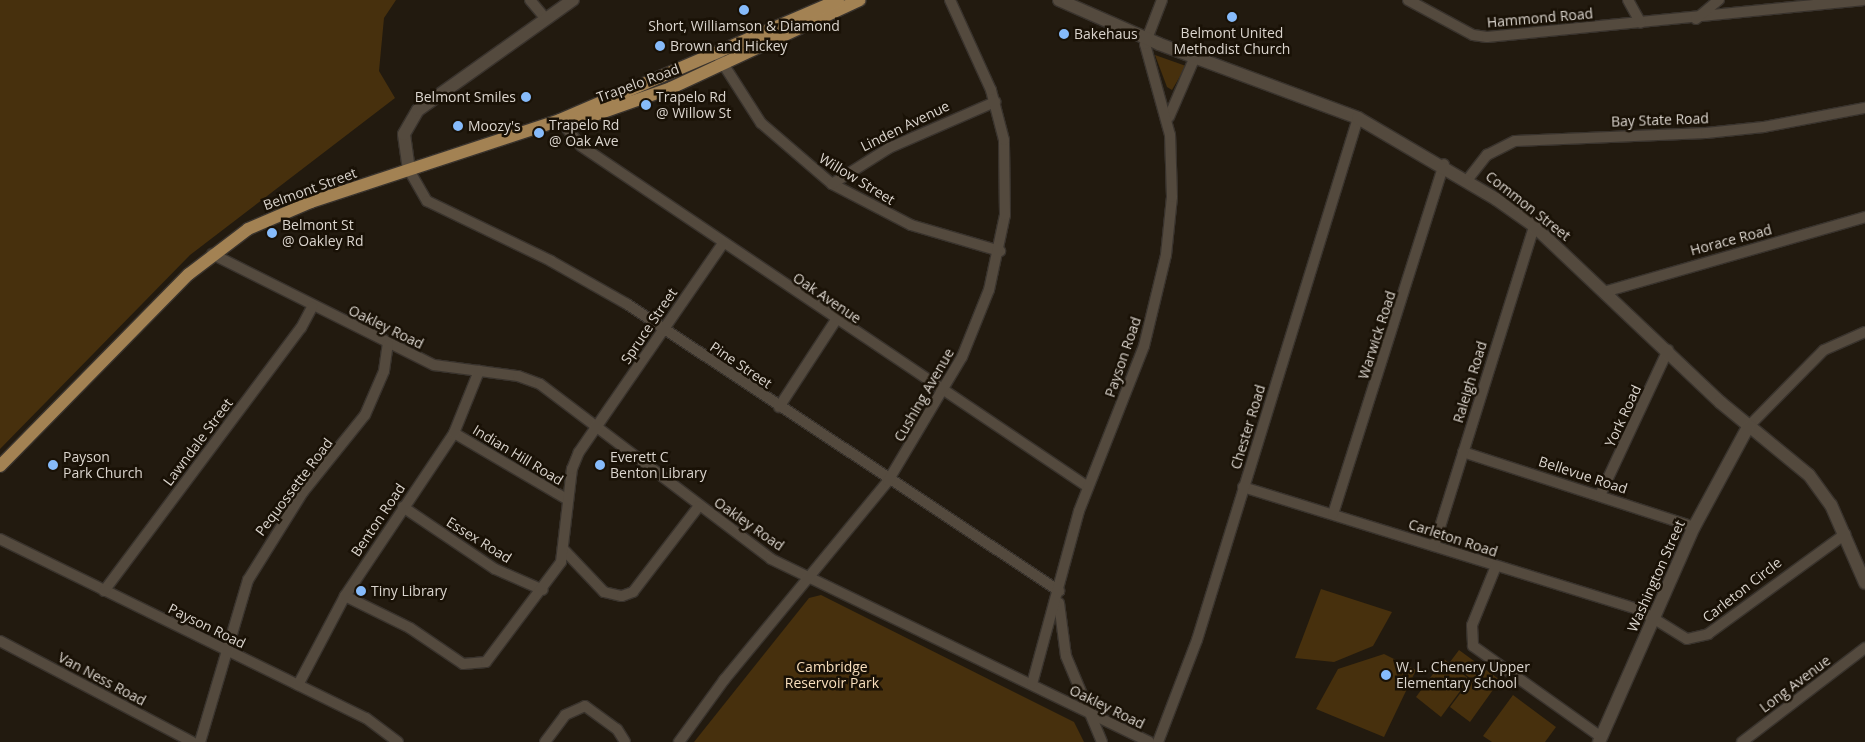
<!DOCTYPE html>
<style>
body{margin:0}
#map{position:relative;width:1865px;height:742px;overflow:hidden;background:#221a0f;font-family:"Open Sans",sans-serif}
div>[style]{position:absolute}
.green>*{inset:0;background:#47300d}
.roads{filter:drop-shadow(1px 0 #39332d) drop-shadow(-1px 0 #39332d) drop-shadow(0 1px #39332d) drop-shadow(0 -1px #39332d)}
.street>*{height:10px;margin:-5px;padding:0 5px;transform-origin:5px;border-radius:5px;background:#544a3e}
.secondary>*{height:12px;margin:-6px;padding:0 6px;transform-origin:6px;border-radius:6px;background:#544a3e}
.primary>*{height:12px;margin:-6px;padding:0 6px;transform-origin:6px;border-radius:6px;background:#a38253}
.dots>*{width:14px;height:14px;translate:-50% -50%;box-sizing:border-box;border:2px solid #191106;border-radius:50%}
span{translate:-50% -50%;white-space:nowrap;text-align:center;line-height:1.15;-webkit-text-stroke:5px #191106;paint-order:stroke}
.street-label{font-size:14px;color:#dbd5ce}
.poi-label{font-size:14px;color:#dbd5ce}
.left{translate:0 -50%;text-align:left}
.right{translate:-100% -50%;text-align:right}
.park-label{font-size:14px;color:#f9dfbd}
</style>
<div id="map">
<div class="green">
<i style="clip-path:polygon(0 0,396px 0,384px 18px,379px 71px,395px 98px,190px 255px,0 449px)"></i>
<i style="clip-path:polygon(1155px 55px,1186px 66px,1172px 90px,1167px 87px)"></i>
<i style="clip-path:polygon(1321px 589px,1392px 612px,1373px 646px,1334px 662px,1295px 658px)"></i>
<i style="clip-path:polygon(821px 595px,1074px 722px,1084px 742px,694px 742px,809px 598px)"></i>
<i style="clip-path:polygon(1459px 650px,1500px 680px,1470px 722px,1450px 707px,1471px 679px,1450px 662px)"></i>
<i style="clip-path:polygon(1384px 654px,1416px 670px,1384px 737px,1316px 709px,1338px 669px)"></i>
<i style="clip-path:polygon(1444px 659px,1469px 679px,1441px 717px,1416px 697px)"></i>
<i style="clip-path:polygon(1513px 695px,1556px 727px,1545px 742px,1492px 742px,1483px 736px)"></i>
</div>
<div class="roads">
<div class="street">
<i style="left:530px;top:0;width:25px;rotate:50deg"></i>
<i style="left:1408px;top:0;width:74px;rotate:28.3deg"></i>
<i style="left:1473px;top:35px;width:14px;rotate:8deg"></i>
<i style="left:1487px;top:37px;width:377px;rotate:-5.6deg"></i>
<i style="left:1628px;top:0;width:26px;rotate:61deg"></i>
<i style="left:1696px;top:19px;width:30px;rotate:-40deg"></i>
<i style="left:720px;top:59px;width:76px;rotate:57.4deg"></i>
<i style="left:761px;top:123px;width:94px;rotate:40.7deg"></i>
<i style="left:832px;top:184px;width:89px;rotate:27.4deg"></i>
<i style="left:911px;top:225px;width:93px;rotate:16.3deg"></i>
<i style="left:1169px;top:117px;width:65px;rotate:-66.6deg"></i>
<i style="left:560px;top:120px;width:33px;rotate:51deg"></i>
<i style="left:581px;top:146px;width:611px;rotate:33.92deg"></i>
<i style="left:409px;top:170px;width:36px;rotate:60deg"></i>
<i style="left:427px;top:201px;width:138px;rotate:25.8deg"></i>
<i style="left:551px;top:261px;width:87px;rotate:29.5deg"></i>
<i style="left:627px;top:304px;width:519px;rotate:33.6deg"></i>
<i style="left:1468px;top:179px;width:31px;rotate:-52deg"></i>
<i style="left:1487px;top:155px;width:31px;rotate:-27deg"></i>
<i style="left:1515px;top:141px;width:191px;rotate:-2.4deg"></i>
<i style="left:1706px;top:133px;width:58px;rotate:-5.9deg"></i>
<i style="left:1764px;top:127px;width:103px;rotate:-10.7deg"></i>
<i style="left:832px;top:184px;width:67px;rotate:-32.3deg"></i>
<i style="left:889px;top:148px;width:116px;rotate:-23.5deg"></i>
<i style="left:212px;top:254px;width:248px;rotate:26.6deg"></i>
<i style="left:434px;top:365px;width:85px;rotate:7.5deg"></i>
<i style="left:518px;top:376px;width:23px;rotate:20deg"></i>
<i style="left:540px;top:384px;width:290px;rotate:37.1deg"></i>
<i style="left:771px;top:559px;width:420px;rotate:25.8deg"></i>
<i style="left:1604px;top:292px;width:272px;rotate:-16deg"></i>
<i style="left:779px;top:407px;width:104px;rotate:-56.8deg"></i>
<i style="left:1748px;top:427px;width:108px;rotate:-45.4deg"></i>
<i style="left:1824px;top:350px;width:45px;rotate:-23.7deg"></i>
<i style="left:454px;top:433px;width:132px;rotate:30.4deg"></i>
<i style="left:1463px;top:452px;width:243px;rotate:18deg"></i>
<i style="left:1243px;top:487px;width:416px;rotate:17.2deg"></i>
<i style="left:1640px;top:610px;width:55px;rotate:31.7deg"></i>
<i style="left:1687px;top:639px;width:22px;rotate:-13deg"></i>
<i style="left:1708px;top:634px;width:170px;rotate:-36.1deg"></i>
<i style="left:1601px;top:493px;width:158px;rotate:-64.9deg"></i>
<i style="left:403px;top:507px;width:111px;rotate:34deg"></i>
<i style="left:495px;top:569px;width:52px;rotate:23.6deg"></i>
<i style="left:1333px;top:514px;width:367px;rotate:-72.4deg"></i>
<i style="left:0;top:539px;width:407px;rotate:26.1deg"></i>
<i style="left:366px;top:718px;width:40px;rotate:37deg"></i>
<i style="left:1434px;top:546px;width:335px;rotate:-72.6deg"></i>
<i style="left:564px;top:550px;width:58px;rotate:46.4deg"></i>
<i style="left:604px;top:592px;width:18px;rotate:13deg"></i>
<i style="left:622px;top:596px;width:12px;rotate:-20deg"></i>
<i style="left:633px;top:592px;width:108px;rotate:-52.5deg"></i>
<i style="left:1496px;top:566px;width:64px;rotate:112.1deg"></i>
<i style="left:1472px;top:625px;width:21px;rotate:87deg"></i>
<i style="left:1473px;top:646px;width:157px;rotate:35.4deg"></i>
<i style="left:104px;top:591px;width:329px;rotate:-53.2deg"></i>
<i style="left:301px;top:328px;width:24px;rotate:-62deg"></i>
<i style="left:345px;top:596px;width:72px;rotate:26.2deg"></i>
<i style="left:410px;top:628px;width:64px;rotate:34.2deg"></i>
<i style="left:463px;top:664px;width:23px;rotate:-5deg"></i>
<i style="left:486px;top:662px;width:125px;rotate:-53.1deg"></i>
<i style="left:561px;top:562px;width:94px;rotate:-83.3deg"></i>
<i style="left:572px;top:469px;width:18px;rotate:-68deg"></i>
<i style="left:579px;top:452px;width:254px;rotate:-55.4deg"></i>
<i style="left:1059px;top:603px;width:53px;rotate:82.5deg"></i>
<i style="left:1066px;top:656px;width:93px;rotate:67.3deg"></i>
<i style="left:0;top:641px;width:217px;rotate:27.7deg"></i>
<i style="left:1032px;top:684px;width:179px;rotate:-74.8deg"></i>
<i style="left:1079px;top:511px;width:177px;rotate:-68.5deg"></i>
<i style="left:1144px;top:346px;width:94px;rotate:-76.4deg"></i>
<i style="left:1166px;top:255px;width:58px;rotate:-84.1deg"></i>
<i style="left:1172px;top:197px;width:62px;rotate:-91.8deg"></i>
<i style="left:1170px;top:135px;width:94px;rotate:-105.4deg"></i>
<i style="left:1145px;top:44px;width:47px;rotate:-68.9deg"></i>
<i style="left:298px;top:685px;width:101px;rotate:-62.2deg"></i>
<i style="left:345px;top:596px;width:196px;rotate:-56.2deg"></i>
<i style="left:454px;top:433px;width:67px;rotate:-68deg"></i>
<i style="left:200px;top:742px;width:169px;rotate:-73.5deg"></i>
<i style="left:248px;top:580px;width:104px;rotate:-58deg"></i>
<i style="left:303px;top:492px;width:99px;rotate:-51.2deg"></i>
<i style="left:365px;top:415px;width:48px;rotate:-66.6deg"></i>
<i style="left:384px;top:371px;width:27px;rotate:-82deg"></i>
<i style="left:545px;top:742px;width:34px;rotate:-53deg"></i>
<i style="left:565px;top:715px;width:22px;rotate:-24deg"></i>
<i style="left:585px;top:706px;width:39px;rotate:36deg"></i>
<i style="left:617px;top:729px;width:15px;rotate:58deg"></i>
<i style="left:679px;top:742px;width:77px;rotate:-54deg"></i>
<i style="left:724px;top:680px;width:258px;rotate:-50.5deg"></i>
<i style="left:888px;top:481px;width:144px;rotate:-59.2deg"></i>
<i style="left:962px;top:357px;width:72px;rotate:-68.1deg"></i>
<i style="left:989px;top:290px;width:77px;rotate:-78deg"></i>
<i style="left:1005px;top:215px;width:75px;rotate:-90.8deg"></i>
<i style="left:1004px;top:140px;width:52px;rotate:-104.6deg"></i>
<i style="left:991px;top:90px;width:99px;rotate:-114.5deg"></i>
<i style="left:1158px;top:742px;width:109px;rotate:-69.1deg"></i>
<i style="left:1197px;top:640px;width:546px;rotate:-72.86deg"></i>
<i style="left:1742px;top:742px;width:155px;rotate:-37.4deg"></i>
</div>
<div class="secondary">
<i style="left:1059px;top:0;width:109px;rotate:23.7deg"></i>
<i style="left:1159px;top:44px;width:212px;rotate:20.4deg"></i>
<i style="left:1358px;top:118px;width:160px;rotate:30.4deg"></i>
<i style="left:1496px;top:199px;width:47px;rotate:35.4deg"></i>
<i style="left:1534px;top:226px;width:256px;rotate:43.4deg"></i>
<i style="left:1720px;top:402px;width:115px;rotate:39.4deg"></i>
<i style="left:1809px;top:475px;width:37px;rotate:54deg"></i>
<i style="left:1831px;top:505px;width:85px;rotate:66.4deg"></i>
<i style="left:409px;top:170px;width:36px;rotate:-98deg"></i>
<i style="left:404px;top:134px;width:28px;rotate:-60deg"></i>
<i style="left:418px;top:110px;width:190px;rotate:-35.4deg"></i>
<i style="left:1599px;top:742px;width:235px;rotate:-66.2deg"></i>
<i style="left:1694px;top:527px;width:114px;rotate:-61.6deg"></i>
</div>
<div class="primary">
<i style="left:562px;top:120px;width:24px;rotate:-5deg"></i>
<i style="left:586px;top:118px;width:90px;rotate:-19.4deg"></i>
<i style="left:671px;top:88px;width:208px;rotate:-25deg"></i>
<i style="left:0;top:466px;width:269px;rotate:-45.5deg"></i>
<i style="left:189px;top:274px;width:74px;rotate:-37.3deg"></i>
<i style="left:248px;top:229px;width:69px;rotate:-23.2deg"></i>
<i style="left:311px;top:202px;width:262px;rotate:-18.2deg"></i>
<i style="left:560px;top:120px;width:303px;rotate:-23.3deg"></i>
</div>
</div>
<div class="dots">
<i style="left:744px;top:10px;background:#86bbfb"></i>
<i style="left:1232px;top:17px;background:#86bbfb"></i>
<i style="left:1064px;top:34px;background:#86bbfb"></i>
<i style="left:660px;top:46px;background:#86bbfb"></i>
<i style="left:526px;top:97px;background:#86bbfb"></i>
<i style="left:646px;top:105px;background:#86bbfb"></i>
<i style="left:458px;top:126px;background:#86bbfb"></i>
<i style="left:539px;top:133px;background:#86bbfb"></i>
<i style="left:272px;top:233px;background:#86bbfb"></i>
<i style="left:53px;top:465px;background:#86bbfb"></i>
<i style="left:600px;top:465px;background:#86bbfb"></i>
<i style="left:361px;top:591px;background:#86bbfb"></i>
<i style="left:1386px;top:675px;background:#86bbfb"></i>
</div>
<div class="street-label">
<span style="left:1540px;top:18px;rotate:-5deg">Hammond Road</span>
<span style="left:638px;top:83px;rotate:-20deg">Trapelo Road</span>
<span style="left:1660px;top:120px;rotate:-2deg">Bay State Road</span>
<span style="left:905px;top:126px;rotate:-26deg">Linden Avenue</span>
<span style="left:857px;top:179px;rotate:31deg">Willow Street</span>
<span style="left:310px;top:189px;rotate:-20deg">Belmont Street</span>
<span style="left:1528px;top:206px;rotate:38deg">Common Street</span>
<span style="left:1731px;top:240px;rotate:-15deg">Horace Road</span>
<span style="left:827px;top:298px;rotate:34deg">Oak Avenue</span>
<span style="left:649px;top:326px;rotate:-56deg">Spruce Street</span>
<span style="left:386px;top:327px;rotate:26deg">Oakley Road</span>
<span style="left:1377px;top:335px;rotate:-72deg">Warwick Road</span>
<span style="left:1123px;top:357px;rotate:-71deg">Payson Road</span>
<span style="left:741px;top:365px;rotate:34deg">Pine Street</span>
<span style="left:1470px;top:382px;rotate:-73deg">Raleigh Road</span>
<span style="left:924px;top:395px;rotate:-60deg">Cushing Avenue</span>
<span style="left:1623px;top:416px;rotate:-65deg">York Road</span>
<span style="left:1248px;top:427px;rotate:-73deg">Chester Road</span>
<span style="left:198px;top:442px;rotate:-53deg">Lawndale Street</span>
<span style="left:518px;top:455px;rotate:31deg">Indian Hill Road</span>
<span style="left:1583px;top:475px;rotate:18deg">Bellevue Road</span>
<span style="left:294px;top:487px;rotate:-53deg">Pequossette Road</span>
<span style="left:378px;top:520px;rotate:-56deg">Benton Road</span>
<span style="left:749px;top:524px;rotate:35deg">Oakley Road</span>
<span style="left:1453px;top:538px;rotate:18deg">Carleton Road</span>
<span style="left:479px;top:540px;rotate:32deg">Essex Road</span>
<span style="left:1656px;top:576px;rotate:-66deg">Washington Street</span>
<span style="left:1742px;top:590px;rotate:-38deg">Carleton Circle</span>
<span style="left:207px;top:626px;rotate:26deg">Payson Road</span>
<span style="left:102px;top:679px;rotate:28deg">Van Ness Road</span>
<span style="left:1795px;top:684px;rotate:-37deg">Long Avenue</span>
<span style="left:1107px;top:707px;rotate:26deg">Oakley Road</span>
</div>
<div class="poi-label">
<span style="left:744px;top:26px">Short, Williamson &amp; Diamond</span>
<span style="left:1232px;top:41px">Belmont United<br>Methodist Church</span>
<span class="left" style="left:1074px;top:34px">Bakehaus</span>
<span class="left" style="left:670px;top:46px">Brown and Hickey</span>
<span class="right" style="left:516px;top:97px">Belmont Smiles</span>
<span class="left" style="left:656px;top:105px">Trapelo Rd<br>@ Willow St</span>
<span class="left" style="left:549px;top:133px">Trapelo Rd<br>@ Oak Ave</span>
<span class="left" style="left:468px;top:126px">Moozy's</span>
<span class="left" style="left:282px;top:233px">Belmont St<br>@ Oakley Rd</span>
<span class="left" style="left:63px;top:465px">Payson<br>Park Church</span>
<span class="left" style="left:610px;top:465px">Everett C<br>Benton Library</span>
<span class="left" style="left:371px;top:591px">Tiny Library</span>
<span class="left" style="left:1396px;top:675px">W. L. Chenery Upper<br>Elementary School</span>
</div>
<div class="park-label">
<span style="left:832px;top:675px">Cambridge<br>Reservoir Park</span>
</div>
</div>
